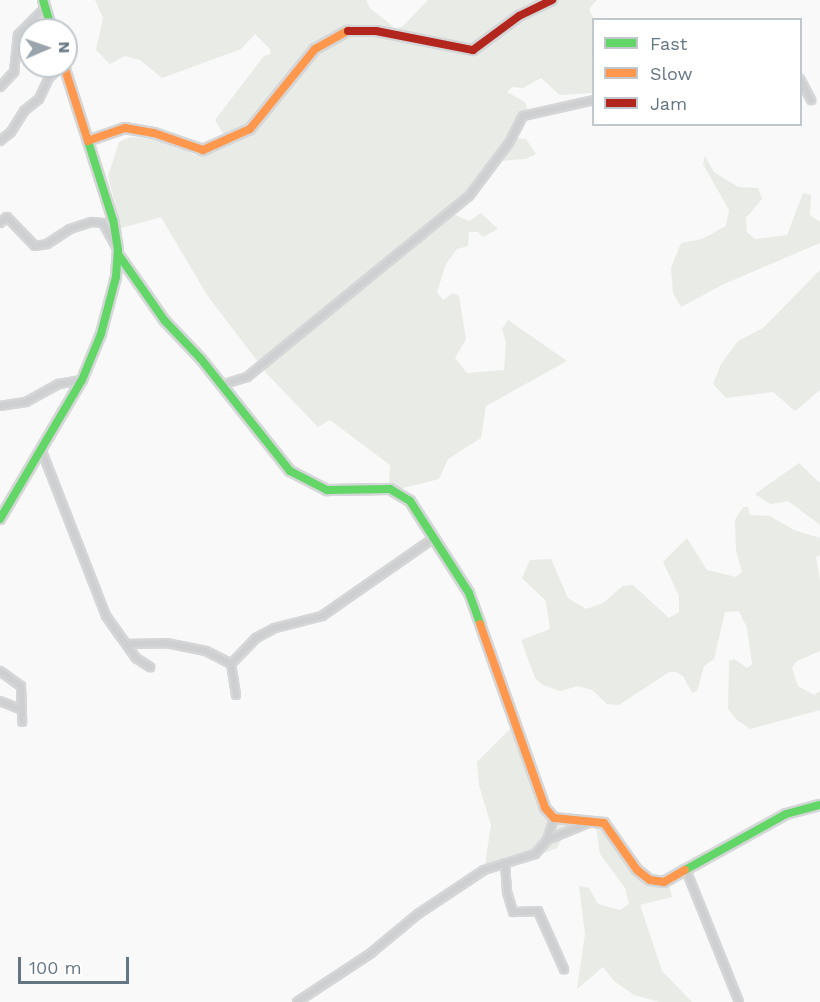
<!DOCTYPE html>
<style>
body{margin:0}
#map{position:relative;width:820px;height:1002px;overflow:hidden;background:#f9f9f9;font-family:"Work Sans",sans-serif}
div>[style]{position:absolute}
.green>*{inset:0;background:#e8ebe6}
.roads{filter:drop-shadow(2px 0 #d5d6d7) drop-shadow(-2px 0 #d5d6d7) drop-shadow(0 2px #d5d6d7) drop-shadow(0 -2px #d5d6d7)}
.street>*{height:6px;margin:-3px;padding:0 3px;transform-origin:3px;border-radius:3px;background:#cecfd0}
.fast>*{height:8px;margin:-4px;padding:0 4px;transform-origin:4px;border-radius:4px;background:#63d668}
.slow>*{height:8px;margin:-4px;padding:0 4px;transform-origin:4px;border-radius:4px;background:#ff974d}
.jam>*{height:8px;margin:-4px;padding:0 4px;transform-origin:4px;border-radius:4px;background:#b3261e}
span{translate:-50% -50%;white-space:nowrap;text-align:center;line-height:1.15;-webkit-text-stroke:6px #fff;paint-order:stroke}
.legend{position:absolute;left:592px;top:18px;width:210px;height:108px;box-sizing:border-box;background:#fff;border:2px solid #c1c8cd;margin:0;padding:8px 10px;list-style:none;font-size:18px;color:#657683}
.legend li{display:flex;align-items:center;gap:12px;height:30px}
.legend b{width:30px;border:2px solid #c1c8cd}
.north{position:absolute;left:18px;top:18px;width:60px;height:60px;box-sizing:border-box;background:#fff;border:2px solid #c1c8cd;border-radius:50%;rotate:88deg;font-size:16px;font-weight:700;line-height:24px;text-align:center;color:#657683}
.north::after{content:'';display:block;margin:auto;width:21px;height:27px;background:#99a4ac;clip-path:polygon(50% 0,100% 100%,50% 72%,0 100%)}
.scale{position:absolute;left:18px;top:957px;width:111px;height:27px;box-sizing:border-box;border:3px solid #657683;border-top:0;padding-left:8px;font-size:18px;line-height:21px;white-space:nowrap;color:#657683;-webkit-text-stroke:4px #fff;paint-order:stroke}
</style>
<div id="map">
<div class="green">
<i style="clip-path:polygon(95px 0,366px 0,370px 8px,395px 28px,402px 27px,428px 0,597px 0,589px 9px,594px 19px,593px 93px,560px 95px,541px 78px,523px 88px,512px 87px,507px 92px,525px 102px,529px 114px,514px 138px,526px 139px,536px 154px,526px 159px,498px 161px,477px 195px,455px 215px,469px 221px,481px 213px,498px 229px,483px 237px,478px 232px,469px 232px,468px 246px,457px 249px,446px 264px,437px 292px,443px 300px,453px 293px,459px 296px,466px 339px,455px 358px,467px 373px,504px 370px,506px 342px,502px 329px,508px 320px,567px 361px,486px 406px,481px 438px,448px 459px,439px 479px,399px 489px,389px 485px,390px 465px,330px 420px,318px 427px,268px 375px,207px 295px,161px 217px,121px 228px,108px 176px,119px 142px,130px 137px,162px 140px,194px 155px,207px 154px,222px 145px,223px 133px,215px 120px,264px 56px,271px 54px,270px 49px,255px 34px,241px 49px,162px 78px,140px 60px,125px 56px,110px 64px,96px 50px,103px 18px)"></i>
<i style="clip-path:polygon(705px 156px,714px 172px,738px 187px,758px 188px,762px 199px,746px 218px,747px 232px,755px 239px,787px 235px,803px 193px,811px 195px,810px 215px,820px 222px,820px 243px,724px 284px,681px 307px,673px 293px,671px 268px,681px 243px,702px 239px,726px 226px,729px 210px,703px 164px)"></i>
<i style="clip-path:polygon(820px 270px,820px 390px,795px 411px,773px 392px,726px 398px,713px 384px,721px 364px,738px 341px,763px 328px)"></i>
<i style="clip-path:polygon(799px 463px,820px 483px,820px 525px,788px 501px,770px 504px,755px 494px)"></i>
<i style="clip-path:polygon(743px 507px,748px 507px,750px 515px,770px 516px,794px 530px,820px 538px,820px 555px,816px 557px,820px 581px,820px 651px,797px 661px,792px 668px,798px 686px,814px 695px,820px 691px,820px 710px,750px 729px,737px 720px,728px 709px,729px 661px,734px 659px,747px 668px,752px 664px,747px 628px,739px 611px,725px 612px,714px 659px,704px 666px,697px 691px,692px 693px,683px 676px,676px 672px,669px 672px,619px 705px,607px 704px,592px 690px,578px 686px,560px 691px,543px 685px,535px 678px,521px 640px,550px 629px,546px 601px,522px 578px,530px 560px,551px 559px,568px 598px,586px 609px,603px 603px,623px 586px,633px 585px,669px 618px,679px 612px,679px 596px,663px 562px,687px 538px,707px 570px,736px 577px,742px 572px,736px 550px,735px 520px)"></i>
<i style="clip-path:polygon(510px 729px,541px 811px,550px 822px,568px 826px,557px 848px,540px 855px,485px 865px,491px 825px,479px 785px,477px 762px)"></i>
<i style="clip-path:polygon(596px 827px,605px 832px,642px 881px,653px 886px,669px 885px,672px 897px,640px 905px,662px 971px,692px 1002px,659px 1002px,634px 995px,614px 981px,603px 967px,577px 989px,585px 934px,579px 886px,589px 888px,598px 904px,620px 910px,629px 904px,625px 888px,600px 854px)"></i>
</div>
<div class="roads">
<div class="street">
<i style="left:800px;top:79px;width:24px;rotate:62deg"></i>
<i style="left:0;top:87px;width:21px;rotate:-47deg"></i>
<i style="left:14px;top:72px;width:37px;rotate:-84deg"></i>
<i style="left:18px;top:35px;width:38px;rotate:-45deg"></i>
<i style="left:0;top:141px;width:14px;rotate:-39deg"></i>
<i style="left:11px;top:132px;width:25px;rotate:-58deg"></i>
<i style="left:24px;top:111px;width:19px;rotate:-39deg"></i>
<i style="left:39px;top:99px;width:23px;rotate:-65deg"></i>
<i style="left:49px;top:78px;width:17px;rotate:-45deg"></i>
<i style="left:0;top:223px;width:9px;rotate:-41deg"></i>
<i style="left:7px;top:217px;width:40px;rotate:46deg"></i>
<i style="left:35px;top:246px;width:12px;rotate:-9deg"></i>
<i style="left:47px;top:244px;width:27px;rotate:-33deg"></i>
<i style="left:70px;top:229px;width:23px;rotate:-18deg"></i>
<i style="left:92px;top:222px;width:11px;rotate:5deg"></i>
<i style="left:103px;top:223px;width:26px;rotate:61deg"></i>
<i style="left:221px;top:385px;width:27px;rotate:-17deg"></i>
<i style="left:247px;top:377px;width:286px;rotate:-39.2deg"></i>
<i style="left:469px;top:196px;width:66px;rotate:-53deg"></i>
<i style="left:509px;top:143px;width:30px;rotate:-63deg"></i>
<i style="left:523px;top:116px;width:73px;rotate:-12.7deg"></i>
<i style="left:0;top:406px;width:26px;rotate:-9deg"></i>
<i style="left:26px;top:402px;width:38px;rotate:-29deg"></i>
<i style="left:59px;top:384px;width:23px;rotate:-10deg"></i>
<i style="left:41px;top:449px;width:179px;rotate:68.7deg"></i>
<i style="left:106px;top:616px;width:52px;rotate:54.5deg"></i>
<i style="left:136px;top:658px;width:17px;rotate:33deg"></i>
<i style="left:127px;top:644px;width:39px;rotate:-1deg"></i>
<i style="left:166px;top:643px;width:41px;rotate:11.3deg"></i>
<i style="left:206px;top:651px;width:28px;rotate:27deg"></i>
<i style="left:0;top:671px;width:26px;rotate:36deg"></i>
<i style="left:21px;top:686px;width:36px;rotate:88deg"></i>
<i style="left:236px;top:695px;width:31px;rotate:-99deg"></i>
<i style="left:231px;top:664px;width:36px;rotate:-46deg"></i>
<i style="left:256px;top:638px;width:21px;rotate:-28deg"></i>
<i style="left:275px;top:628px;width:49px;rotate:-14.3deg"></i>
<i style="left:322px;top:616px;width:136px;rotate:-34.9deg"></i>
<i style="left:0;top:701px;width:22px;rotate:22deg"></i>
<i style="left:547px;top:840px;width:44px;rotate:-22.5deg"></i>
<i style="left:505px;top:863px;width:29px;rotate:86deg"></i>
<i style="left:507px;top:892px;width:21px;rotate:73deg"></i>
<i style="left:513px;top:912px;width:25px;rotate:-2deg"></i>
<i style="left:538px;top:911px;width:64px;rotate:65.9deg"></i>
<i style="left:686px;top:870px;width:142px;rotate:68.1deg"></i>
<i style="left:297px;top:1002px;width:89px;rotate:-33.5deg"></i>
<i style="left:371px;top:953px;width:61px;rotate:-39.7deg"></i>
<i style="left:418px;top:914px;width:79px;rotate:-33.7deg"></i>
<i style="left:484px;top:870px;width:53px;rotate:-17.4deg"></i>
<i style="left:535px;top:854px;width:18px;rotate:-49deg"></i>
<i style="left:547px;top:840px;width:23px;rotate:-72deg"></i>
</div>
<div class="fast">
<i style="left:43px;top:0;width:31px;rotate:73deg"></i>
<i style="left:118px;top:254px;width:82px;rotate:55deg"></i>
<i style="left:165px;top:321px;width:52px;rotate:46.5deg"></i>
<i style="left:201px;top:359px;width:143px;rotate:51.5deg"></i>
<i style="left:290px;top:471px;width:42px;rotate:27.2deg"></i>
<i style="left:327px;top:490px;width:63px;rotate:-0.9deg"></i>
<i style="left:390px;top:489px;width:23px;rotate:31deg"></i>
<i style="left:410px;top:501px;width:109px;rotate:57.3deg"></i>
<i style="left:469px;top:593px;width:33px;rotate:70deg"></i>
<i style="left:0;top:519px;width:161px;rotate:-59.5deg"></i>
<i style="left:82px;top:380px;width:50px;rotate:-67.6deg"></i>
<i style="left:101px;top:334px;width:59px;rotate:-75.3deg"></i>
<i style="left:116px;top:277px;width:27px;rotate:-86deg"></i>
<i style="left:118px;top:250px;width:30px;rotate:-99deg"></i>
<i style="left:113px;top:220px;width:83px;rotate:-107.6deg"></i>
<i style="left:685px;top:870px;width:115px;rotate:-29deg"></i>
<i style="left:786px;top:814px;width:35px;rotate:-15deg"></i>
</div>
<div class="slow">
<i style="left:64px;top:66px;width:79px;rotate:72.3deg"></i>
<i style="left:90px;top:140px;width:37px;rotate:-19deg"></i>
<i style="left:125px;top:128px;width:29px;rotate:10deg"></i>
<i style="left:154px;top:133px;width:52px;rotate:19.1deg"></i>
<i style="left:203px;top:150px;width:51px;rotate:-24.1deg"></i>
<i style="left:250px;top:129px;width:103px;rotate:-50.9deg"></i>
<i style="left:315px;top:49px;width:38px;rotate:-29deg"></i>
<i style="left:480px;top:624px;width:195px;rotate:70.5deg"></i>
<i style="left:545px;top:808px;width:13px;rotate:48deg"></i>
<i style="left:554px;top:818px;width:50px;rotate:5.7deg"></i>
<i style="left:604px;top:823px;width:57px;rotate:54.9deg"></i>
<i style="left:637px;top:870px;width:16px;rotate:38deg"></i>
<i style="left:650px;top:880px;width:14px;rotate:8deg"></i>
<i style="left:664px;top:882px;width:24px;rotate:-30deg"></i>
</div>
<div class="jam">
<i style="left:348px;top:31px;width:28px"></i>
<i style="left:376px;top:31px;width:99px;rotate:11.1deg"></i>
<i style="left:473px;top:50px;width:57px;rotate:-36.5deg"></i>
<i style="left:519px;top:16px;width:37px;rotate:-26deg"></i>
</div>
</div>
<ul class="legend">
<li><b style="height:8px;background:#63d668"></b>Fast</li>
<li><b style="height:8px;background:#ff974d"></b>Slow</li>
<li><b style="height:8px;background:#b3261e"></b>Jam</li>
</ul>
<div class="north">N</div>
<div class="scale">100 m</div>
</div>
